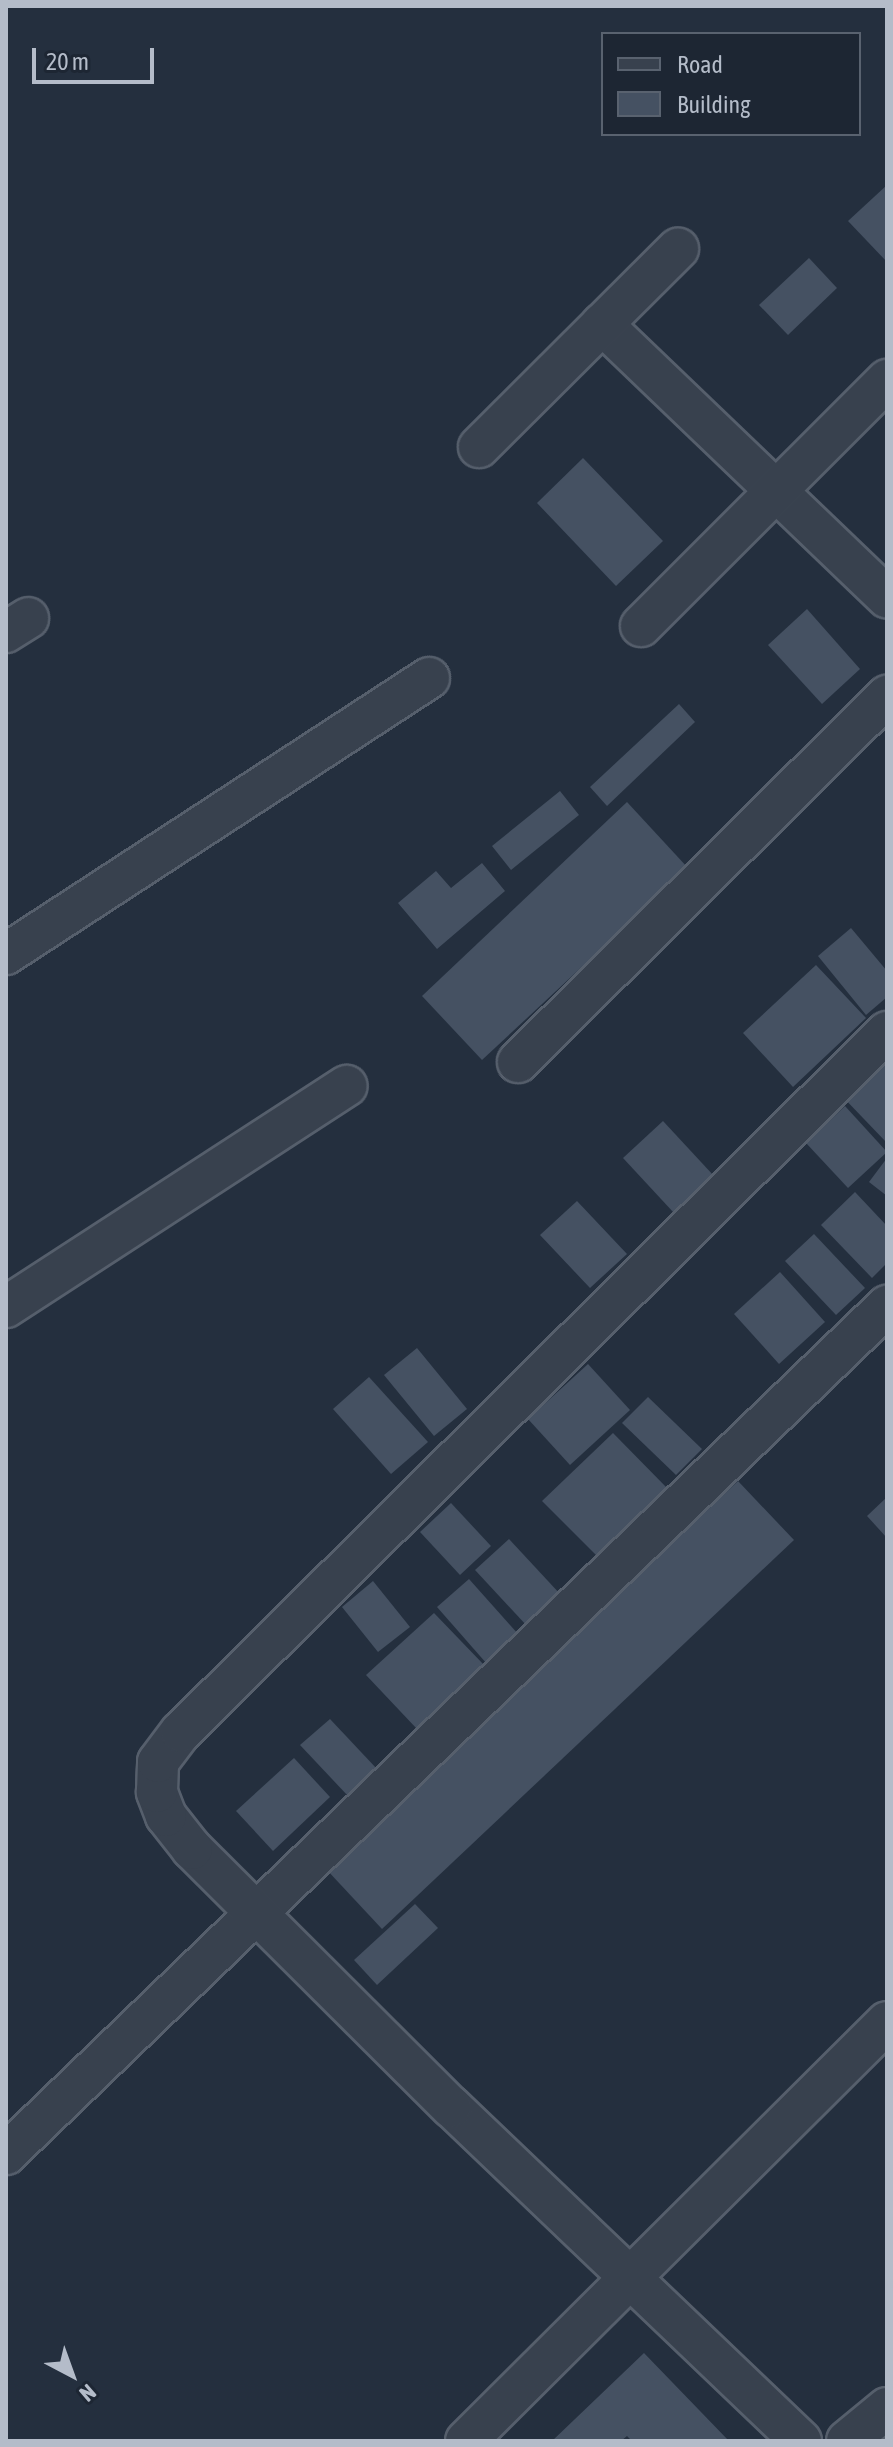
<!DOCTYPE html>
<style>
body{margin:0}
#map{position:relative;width:893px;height:2447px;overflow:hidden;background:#242f3e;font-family:"Asap Condensed",sans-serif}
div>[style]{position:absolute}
.building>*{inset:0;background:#455162}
.roads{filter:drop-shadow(2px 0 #565f6c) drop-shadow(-2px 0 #565f6c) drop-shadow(0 2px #565f6c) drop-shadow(0 -2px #565f6c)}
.minor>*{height:40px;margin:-20px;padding:0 20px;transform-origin:20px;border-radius:20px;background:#38414e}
span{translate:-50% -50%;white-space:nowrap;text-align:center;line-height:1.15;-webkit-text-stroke:6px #1d2633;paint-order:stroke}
.frame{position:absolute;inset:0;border:8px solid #b4bcc9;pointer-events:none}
.legend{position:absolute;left:601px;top:32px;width:260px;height:104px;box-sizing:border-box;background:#1d2633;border:2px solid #59626f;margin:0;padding:10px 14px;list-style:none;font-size:24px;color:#b4bcc9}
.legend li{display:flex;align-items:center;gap:16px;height:40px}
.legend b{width:40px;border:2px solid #59626f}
.north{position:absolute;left:32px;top:2335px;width:80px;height:80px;-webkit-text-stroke:6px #1d2633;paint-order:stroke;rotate:139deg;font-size:22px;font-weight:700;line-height:32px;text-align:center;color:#b4bcc9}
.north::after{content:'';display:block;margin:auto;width:28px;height:36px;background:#b4bcc9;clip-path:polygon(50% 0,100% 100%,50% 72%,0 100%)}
.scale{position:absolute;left:32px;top:48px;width:122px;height:36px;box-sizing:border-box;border:4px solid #b4bcc9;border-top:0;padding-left:10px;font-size:24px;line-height:28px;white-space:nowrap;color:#b4bcc9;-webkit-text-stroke:6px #1d2633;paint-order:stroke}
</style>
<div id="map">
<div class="building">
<i style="clip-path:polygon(887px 185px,887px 262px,848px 221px)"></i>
<i style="clip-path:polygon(809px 258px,837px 288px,788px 335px,759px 305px)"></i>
<i style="clip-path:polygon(583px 458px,663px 541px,616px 586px,537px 503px)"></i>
<i style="clip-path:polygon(807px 609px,860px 669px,822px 704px,768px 645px)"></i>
<i style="clip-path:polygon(679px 704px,695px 722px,607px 806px,590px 787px)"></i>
<i style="clip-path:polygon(560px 791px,579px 815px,511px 870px,492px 846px)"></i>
<i style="clip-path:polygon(627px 802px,688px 868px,482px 1060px,422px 996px)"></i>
<i style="clip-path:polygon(482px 863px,505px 891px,437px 949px,398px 903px,436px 871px,451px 888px)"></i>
<i style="clip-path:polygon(851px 928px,887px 971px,887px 997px,866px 1015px,818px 956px)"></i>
<i style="clip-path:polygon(816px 965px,866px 1018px,793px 1087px,743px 1033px)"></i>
<i style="clip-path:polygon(887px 1050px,887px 1143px,840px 1094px)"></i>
<i style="clip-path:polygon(845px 1106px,887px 1152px,848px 1188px,806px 1143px)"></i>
<i style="clip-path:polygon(663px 1121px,714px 1176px,674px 1213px,623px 1158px)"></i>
<i style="clip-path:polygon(887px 1158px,887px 1196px,869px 1182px)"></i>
<i style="clip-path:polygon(855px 1192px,887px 1226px,887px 1263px,872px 1278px,821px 1225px)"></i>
<i style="clip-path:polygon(577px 1201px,627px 1254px,590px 1288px,540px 1235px)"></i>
<i style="clip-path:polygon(814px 1234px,865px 1288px,836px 1315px,785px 1261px)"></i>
<i style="clip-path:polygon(780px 1272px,825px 1322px,779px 1364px,734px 1314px)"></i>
<i style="clip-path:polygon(417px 1348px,467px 1409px,434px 1436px,384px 1375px)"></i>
<i style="clip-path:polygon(588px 1364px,630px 1410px,570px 1465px,528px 1419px)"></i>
<i style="clip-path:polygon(369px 1377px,428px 1442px,391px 1474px,333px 1409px)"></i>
<i style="clip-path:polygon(648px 1397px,702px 1449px,676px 1475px,622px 1423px)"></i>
<i style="clip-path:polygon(613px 1433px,669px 1490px,599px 1558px,542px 1501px)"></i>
<i style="clip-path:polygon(738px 1481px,794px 1540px,382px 1929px,326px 1869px)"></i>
<i style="clip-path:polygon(887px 1497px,887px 1538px,867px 1516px)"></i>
<i style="clip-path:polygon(451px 1503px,491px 1546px,460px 1575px,420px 1532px)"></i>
<i style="clip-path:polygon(509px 1539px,561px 1595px,527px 1626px,475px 1570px)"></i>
<i style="clip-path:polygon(469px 1579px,519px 1635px,487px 1664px,437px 1607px)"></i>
<i style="clip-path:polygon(373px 1581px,410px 1627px,378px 1652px,342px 1607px)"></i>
<i style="clip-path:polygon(434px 1613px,485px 1666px,417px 1729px,366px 1675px)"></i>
<i style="clip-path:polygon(330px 1719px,377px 1769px,348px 1796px,300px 1745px)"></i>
<i style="clip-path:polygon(294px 1758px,330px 1797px,273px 1851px,236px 1811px)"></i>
<i style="clip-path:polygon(415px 1904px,438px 1928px,377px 1985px,354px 1960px)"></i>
<i style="clip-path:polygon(644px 2353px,729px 2441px,632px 2441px,627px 2436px,621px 2441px,552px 2441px)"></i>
</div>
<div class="roads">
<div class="minor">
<i style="left:602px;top:324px;width:395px;rotate:43.8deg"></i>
<i style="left:479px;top:447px;width:281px;rotate:-44.9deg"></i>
<i style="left:641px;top:626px;width:348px;rotate:-45deg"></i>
<i style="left:6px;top:632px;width:26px;rotate:-32deg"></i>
<i style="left:6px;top:954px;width:505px;rotate:-33.12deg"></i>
<i style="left:518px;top:1062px;width:520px;rotate:-44.77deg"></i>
<i style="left:6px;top:1307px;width:406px;rotate:-33deg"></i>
<i style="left:6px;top:2154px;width:1223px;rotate:-43.91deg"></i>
<i style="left:466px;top:2441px;width:594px;rotate:-44.86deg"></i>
<i style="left:801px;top:2441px;width:484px;rotate:-136.3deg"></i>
<i style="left:451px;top:2107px;width:366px;rotate:-135.1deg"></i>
<i style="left:192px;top:1849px;width:42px;rotate:-128.2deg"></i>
<i style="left:166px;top:1816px;width:26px;rotate:-111deg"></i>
<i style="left:157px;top:1792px;width:30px;rotate:-88deg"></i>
<i style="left:158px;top:1762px;width:38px;rotate:-53deg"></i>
<i style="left:181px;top:1732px;width:994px;rotate:-44.76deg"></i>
<i style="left:847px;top:2441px;width:52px;rotate:-39.5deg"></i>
</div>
</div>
<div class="frame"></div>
<ul class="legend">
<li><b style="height:10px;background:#38414e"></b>Road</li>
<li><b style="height:22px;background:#455162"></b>Building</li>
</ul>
<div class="north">N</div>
<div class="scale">20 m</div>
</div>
